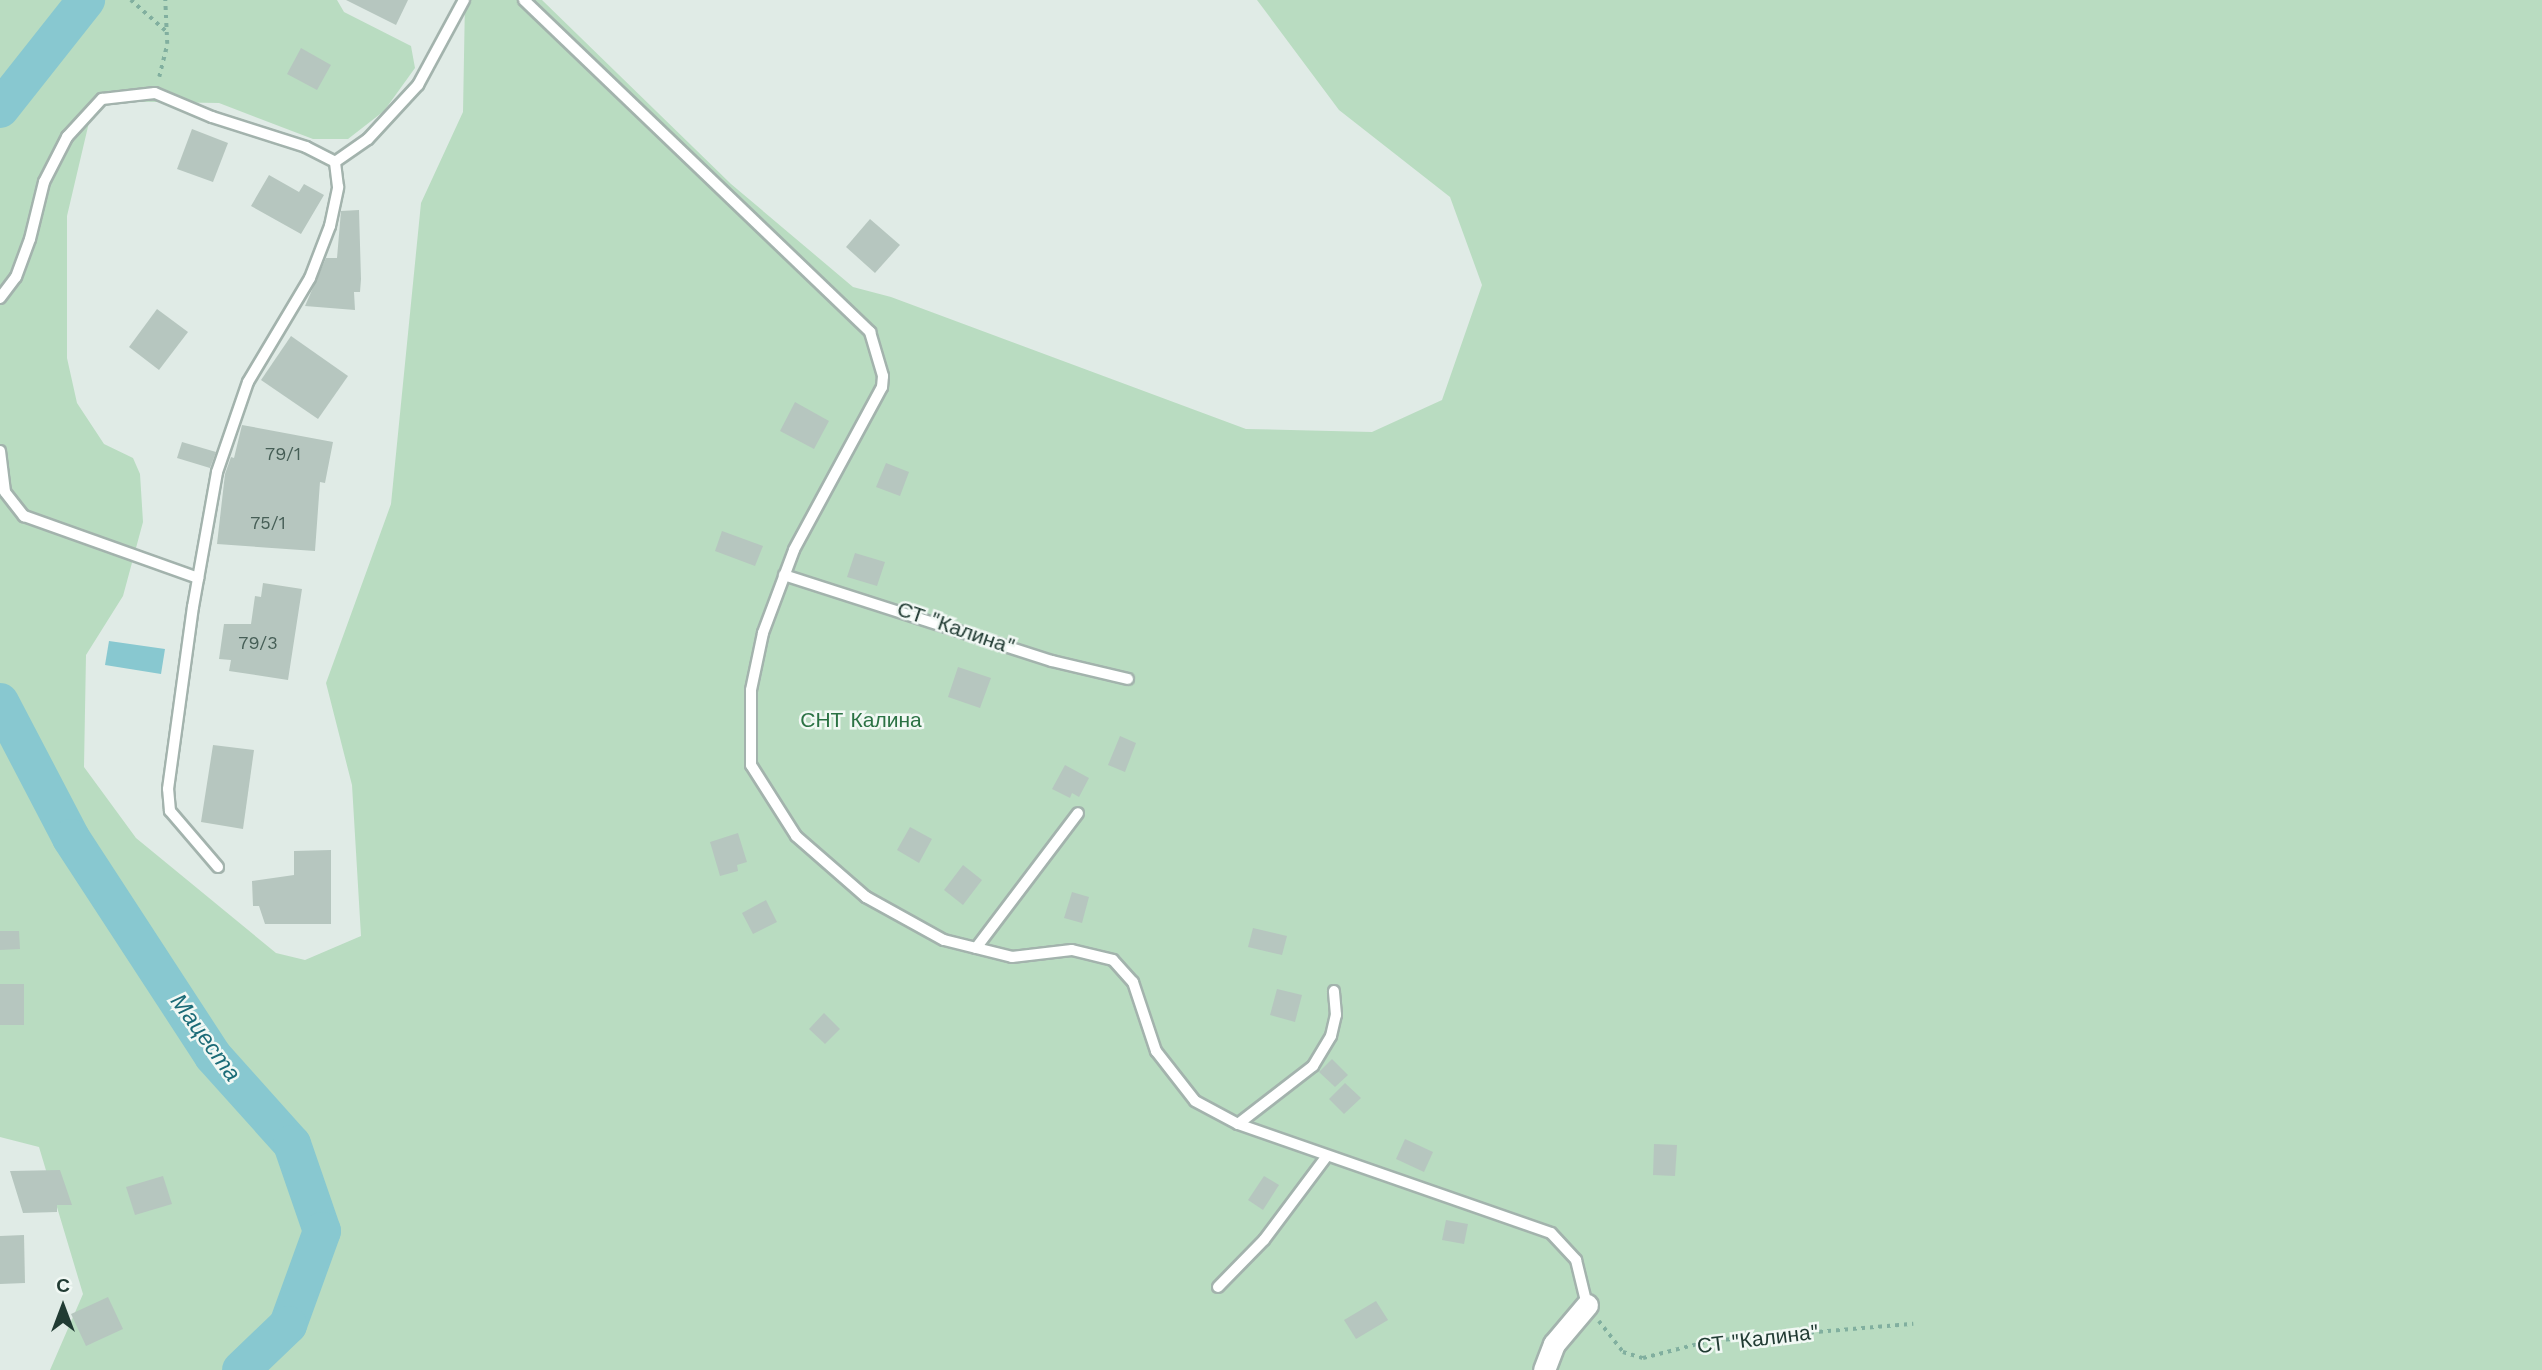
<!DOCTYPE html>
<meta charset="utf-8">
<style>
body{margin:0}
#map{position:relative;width:2542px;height:1370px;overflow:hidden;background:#e0ebe6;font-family:"Work Sans",sans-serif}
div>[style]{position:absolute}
.green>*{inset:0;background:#b9dcc1}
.water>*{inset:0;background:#88c8d0}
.river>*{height:38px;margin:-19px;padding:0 19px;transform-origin:19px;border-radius:19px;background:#88c8d0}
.building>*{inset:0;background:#b6c6bf}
.path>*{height:3.5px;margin-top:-1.75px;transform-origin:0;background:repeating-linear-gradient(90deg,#81af9f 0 3.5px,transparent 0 8.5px)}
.roads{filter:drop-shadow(2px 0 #a3b3ad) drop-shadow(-2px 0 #a3b3ad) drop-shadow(0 2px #a3b3ad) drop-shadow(0 -2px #a3b3ad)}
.lane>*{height:10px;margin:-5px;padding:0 5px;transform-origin:5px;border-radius:5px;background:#fff}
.street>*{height:21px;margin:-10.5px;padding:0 10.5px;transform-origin:10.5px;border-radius:10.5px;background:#fff}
span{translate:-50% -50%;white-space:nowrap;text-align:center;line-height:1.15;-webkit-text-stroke:5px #f1f8f4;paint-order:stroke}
.number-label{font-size:18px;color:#465e56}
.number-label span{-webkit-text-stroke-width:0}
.street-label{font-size:21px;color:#213b33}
.park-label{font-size:21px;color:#2b7244}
.water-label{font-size:23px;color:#1b6b77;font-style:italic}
.north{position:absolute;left:28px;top:1272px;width:70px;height:70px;-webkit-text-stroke:5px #f1f8f4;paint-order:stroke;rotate:0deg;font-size:19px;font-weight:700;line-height:28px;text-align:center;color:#213b33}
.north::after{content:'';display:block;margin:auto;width:24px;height:32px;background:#213b33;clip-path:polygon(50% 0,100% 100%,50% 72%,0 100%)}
</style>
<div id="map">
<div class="green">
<i style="clip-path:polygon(0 0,337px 0,344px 12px,411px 46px,415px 68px,384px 111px,348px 139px,313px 139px,219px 103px,94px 101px,67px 216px,67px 358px,77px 403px,104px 444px,133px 458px,140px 474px,143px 522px,123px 596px,86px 655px,84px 767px,136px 838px,276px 953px,305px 960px,361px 936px,352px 785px,326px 683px,391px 504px,421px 203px,463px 112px,465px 0,542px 0,731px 184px,853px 287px,891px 297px,1246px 429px,1372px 432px,1442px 400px,1482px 285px,1450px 197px,1339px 110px,1257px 0,2542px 0,2542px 1370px,50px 1370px,83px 1294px,39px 1147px,0 1137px)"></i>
</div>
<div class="water">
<i style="clip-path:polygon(109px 641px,165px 649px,161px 674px,105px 665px)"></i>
</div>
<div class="river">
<i style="left:0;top:109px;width:139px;rotate:-51.7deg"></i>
<i style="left:0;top:702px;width:153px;rotate:62.4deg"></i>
<i style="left:71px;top:838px;width:260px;rotate:56.9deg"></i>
<i style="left:213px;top:1056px;width:118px;rotate:48.1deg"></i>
<i style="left:292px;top:1144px;width:92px;rotate:71deg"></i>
<i style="left:322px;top:1231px;width:100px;rotate:109.9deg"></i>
<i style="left:288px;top:1325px;width:65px;rotate:136.2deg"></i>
</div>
<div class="building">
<i style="clip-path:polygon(346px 0,408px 0,396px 25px)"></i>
<i style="clip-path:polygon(301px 48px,331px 65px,317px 90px,287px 74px)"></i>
<i style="clip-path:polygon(192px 129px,228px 143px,213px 182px,177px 169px)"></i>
<i style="clip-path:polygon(269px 175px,299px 192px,304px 184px,324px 195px,301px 234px,251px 206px)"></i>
<i style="clip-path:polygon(359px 210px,361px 279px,360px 292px,354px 292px,355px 310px,305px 306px,326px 258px,337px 258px,341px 211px)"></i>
<i style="clip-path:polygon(870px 219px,900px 245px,875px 273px,846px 247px)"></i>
<i style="clip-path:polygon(157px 309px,188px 332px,159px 370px,129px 347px)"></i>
<i style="clip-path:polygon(291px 336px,348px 376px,318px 419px,261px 380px)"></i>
<i style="clip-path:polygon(795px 402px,829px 421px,814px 449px,780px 431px)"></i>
<i style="clip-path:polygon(242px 425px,333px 442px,325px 483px,320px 482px,315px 551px,217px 544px,225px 474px,231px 457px,234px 458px)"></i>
<i style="clip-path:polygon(182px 442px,216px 452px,210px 468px,177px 458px)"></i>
<i style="clip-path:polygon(886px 463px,909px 472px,900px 496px,876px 487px)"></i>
<i style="clip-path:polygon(722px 531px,763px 546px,755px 566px,715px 551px)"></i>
<i style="clip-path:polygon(855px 553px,885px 562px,877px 586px,847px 577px)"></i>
<i style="clip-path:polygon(263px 583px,302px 589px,288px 680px,229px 671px,231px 660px,219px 659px,224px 624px,251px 624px,255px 596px,261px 597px)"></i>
<i style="clip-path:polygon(958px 667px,991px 678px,980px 708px,948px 697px)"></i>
<i style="clip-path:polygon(1120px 736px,1136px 743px,1125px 772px,1108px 765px)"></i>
<i style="clip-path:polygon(213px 745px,254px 750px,243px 829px,201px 822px)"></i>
<i style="clip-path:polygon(1065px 765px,1089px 778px,1079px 797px,1072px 793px,1070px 798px,1052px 789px)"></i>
<i style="clip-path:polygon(910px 827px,932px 839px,919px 863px,897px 850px)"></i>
<i style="clip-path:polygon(738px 833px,747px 862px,737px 865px,738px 871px,720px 876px,710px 842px)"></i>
<i style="clip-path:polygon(331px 850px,331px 924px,265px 924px,259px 906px,253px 906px,252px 881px,294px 875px,294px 851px)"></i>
<i style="clip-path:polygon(963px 865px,982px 880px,963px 905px,944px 890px)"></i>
<i style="clip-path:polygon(1072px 892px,1089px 897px,1082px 923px,1064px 918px)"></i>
<i style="clip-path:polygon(766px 900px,777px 922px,753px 934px,742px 913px)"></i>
<i style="clip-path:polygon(1253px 928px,1287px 936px,1282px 955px,1248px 947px)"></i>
<i style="clip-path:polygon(0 931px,19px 931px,20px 949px,0 950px)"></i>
<i style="clip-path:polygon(0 984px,24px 984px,24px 1025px,0 1025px)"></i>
<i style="clip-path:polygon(1277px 989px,1302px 995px,1295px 1022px,1270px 1015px)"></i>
<i style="clip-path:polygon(824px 1013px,840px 1029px,825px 1044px,809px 1029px)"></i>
<i style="clip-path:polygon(1332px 1059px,1348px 1075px,1335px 1087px,1319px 1072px)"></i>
<i style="clip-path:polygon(1345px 1083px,1361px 1098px,1344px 1114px,1329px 1099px)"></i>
<i style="clip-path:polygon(1405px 1139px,1433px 1152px,1424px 1172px,1396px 1159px)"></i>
<i style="clip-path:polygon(1654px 1144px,1677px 1145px,1675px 1176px,1653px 1175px)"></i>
<i style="clip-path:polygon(60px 1170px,72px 1205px,57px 1205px,57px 1212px,23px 1213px,10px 1171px)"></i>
<i style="clip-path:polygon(163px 1176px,172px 1204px,135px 1215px,126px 1187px)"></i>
<i style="clip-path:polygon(1264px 1176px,1279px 1185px,1263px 1210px,1248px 1200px)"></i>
<i style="clip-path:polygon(1446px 1220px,1468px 1224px,1464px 1244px,1442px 1240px)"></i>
<i style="clip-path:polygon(24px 1235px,25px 1283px,0 1284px,0 1236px)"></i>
<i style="clip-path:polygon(108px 1297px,123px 1329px,86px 1346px,71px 1314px)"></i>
<i style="clip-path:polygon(1376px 1301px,1388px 1320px,1356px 1339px,1344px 1320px)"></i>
</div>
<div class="path">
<i style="left:131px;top:0;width:48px;rotate:41.6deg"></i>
<i style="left:159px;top:77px;width:34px;rotate:-76deg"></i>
<i style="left:167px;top:44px;width:44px;rotate:-92.6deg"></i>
<i style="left:1599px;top:1321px;width:39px;rotate:52deg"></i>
<i style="left:1623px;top:1352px;width:21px;rotate:17deg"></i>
<i style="left:1643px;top:1358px;width:68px;rotate:-14.4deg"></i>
<i style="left:1709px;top:1341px;width:205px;rotate:-4.8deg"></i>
</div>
<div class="roads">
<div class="lane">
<i style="left:524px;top:0;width:480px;rotate:43.8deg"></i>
<i style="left:870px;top:332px;width:46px;rotate:73.5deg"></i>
<i style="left:883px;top:376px;width:11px;rotate:95deg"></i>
<i style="left:882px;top:387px;width:185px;rotate:118.4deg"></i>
<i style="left:794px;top:550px;width:89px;rotate:110.5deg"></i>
<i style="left:763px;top:633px;width:58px;rotate:101.9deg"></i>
<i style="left:751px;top:690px;width:75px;rotate:90deg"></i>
<i style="left:751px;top:765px;width:84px;rotate:57.6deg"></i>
<i style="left:796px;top:836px;width:93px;rotate:41.1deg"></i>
<i style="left:866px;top:897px;width:89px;rotate:28.9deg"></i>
<i style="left:944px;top:940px;width:70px;rotate:14deg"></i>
<i style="left:1012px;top:957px;width:60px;rotate:-6.7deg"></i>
<i style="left:1072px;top:950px;width:42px;rotate:13.7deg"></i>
<i style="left:1113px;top:960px;width:30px;rotate:48deg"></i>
<i style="left:1133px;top:982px;width:73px;rotate:71.6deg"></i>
<i style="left:1156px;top:1051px;width:63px;rotate:52deg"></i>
<i style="left:1195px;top:1101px;width:49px;rotate:28.1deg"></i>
<i style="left:1238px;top:1124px;width:331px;rotate:19.2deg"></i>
<i style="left:1551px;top:1233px;width:37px;rotate:47deg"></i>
<i style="left:1576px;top:1260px;width:46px;rotate:76.3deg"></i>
<i style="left:0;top:298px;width:26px;rotate:-53deg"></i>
<i style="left:16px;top:277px;width:40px;rotate:-69.8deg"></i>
<i style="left:30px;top:239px;width:59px;rotate:-76.2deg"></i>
<i style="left:44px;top:182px;width:51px;rotate:-62.9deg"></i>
<i style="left:67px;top:137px;width:52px;rotate:-47.4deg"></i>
<i style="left:102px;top:99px;width:53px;rotate:-6.5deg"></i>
<i style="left:155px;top:93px;width:62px;rotate:22.8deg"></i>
<i style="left:212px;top:117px;width:99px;rotate:17.7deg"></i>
<i style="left:306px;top:147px;width:33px;rotate:27deg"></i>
<i style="left:335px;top:162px;width:40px;rotate:-34.9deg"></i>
<i style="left:368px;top:139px;width:74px;rotate:-47.2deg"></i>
<i style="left:418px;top:85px;width:97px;rotate:-61.6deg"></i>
<i style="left:0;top:451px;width:41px;rotate:83deg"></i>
<i style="left:5px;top:492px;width:31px;rotate:52deg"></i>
<i style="left:24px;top:516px;width:185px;rotate:19.6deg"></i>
<i style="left:784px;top:575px;width:281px;rotate:17.8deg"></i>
<i style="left:1052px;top:661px;width:78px;rotate:13.3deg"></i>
<i style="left:218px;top:867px;width:74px;rotate:-130.6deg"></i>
<i style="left:170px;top:811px;width:22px;rotate:-95deg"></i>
<i style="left:168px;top:789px;width:184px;rotate:-82.2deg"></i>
<i style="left:193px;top:607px;width:137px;rotate:-79.9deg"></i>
<i style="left:217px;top:472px;width:95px;rotate:-71deg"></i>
<i style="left:248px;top:382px;width:121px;rotate:-59.2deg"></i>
<i style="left:310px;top:278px;width:56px;rotate:-69deg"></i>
<i style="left:330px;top:226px;width:40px;rotate:-78deg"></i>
<i style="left:338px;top:187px;width:25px;rotate:-97deg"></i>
<i style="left:976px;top:948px;width:169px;rotate:-52.9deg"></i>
<i style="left:1238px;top:1124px;width:95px;rotate:-37.7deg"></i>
<i style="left:1313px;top:1066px;width:35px;rotate:-59deg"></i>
<i style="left:1331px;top:1036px;width:22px;rotate:-77deg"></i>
<i style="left:1336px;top:1015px;width:24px;rotate:-95deg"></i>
<i style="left:1218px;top:1287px;width:66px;rotate:-45.6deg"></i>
<i style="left:1264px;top:1240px;width:104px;rotate:-53.2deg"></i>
</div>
<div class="street">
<i style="left:1544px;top:1370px;width:28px;rotate:-69deg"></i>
<i style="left:1554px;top:1344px;width:51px;rotate:-49.8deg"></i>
</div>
</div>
<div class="number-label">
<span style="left:283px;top:454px">79/1</span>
<span style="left:268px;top:523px">75/1</span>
<span style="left:258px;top:643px">79/3</span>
</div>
<div class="street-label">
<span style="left:956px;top:628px;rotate:19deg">СТ "Калина"</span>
<span style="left:1758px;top:1339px;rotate:-7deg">СТ "Калина"</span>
</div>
<div class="park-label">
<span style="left:861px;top:720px">СНТ Калина</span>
</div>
<div class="water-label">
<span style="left:205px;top:1038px;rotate:54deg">Мацеста</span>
</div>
<div class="north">С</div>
</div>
